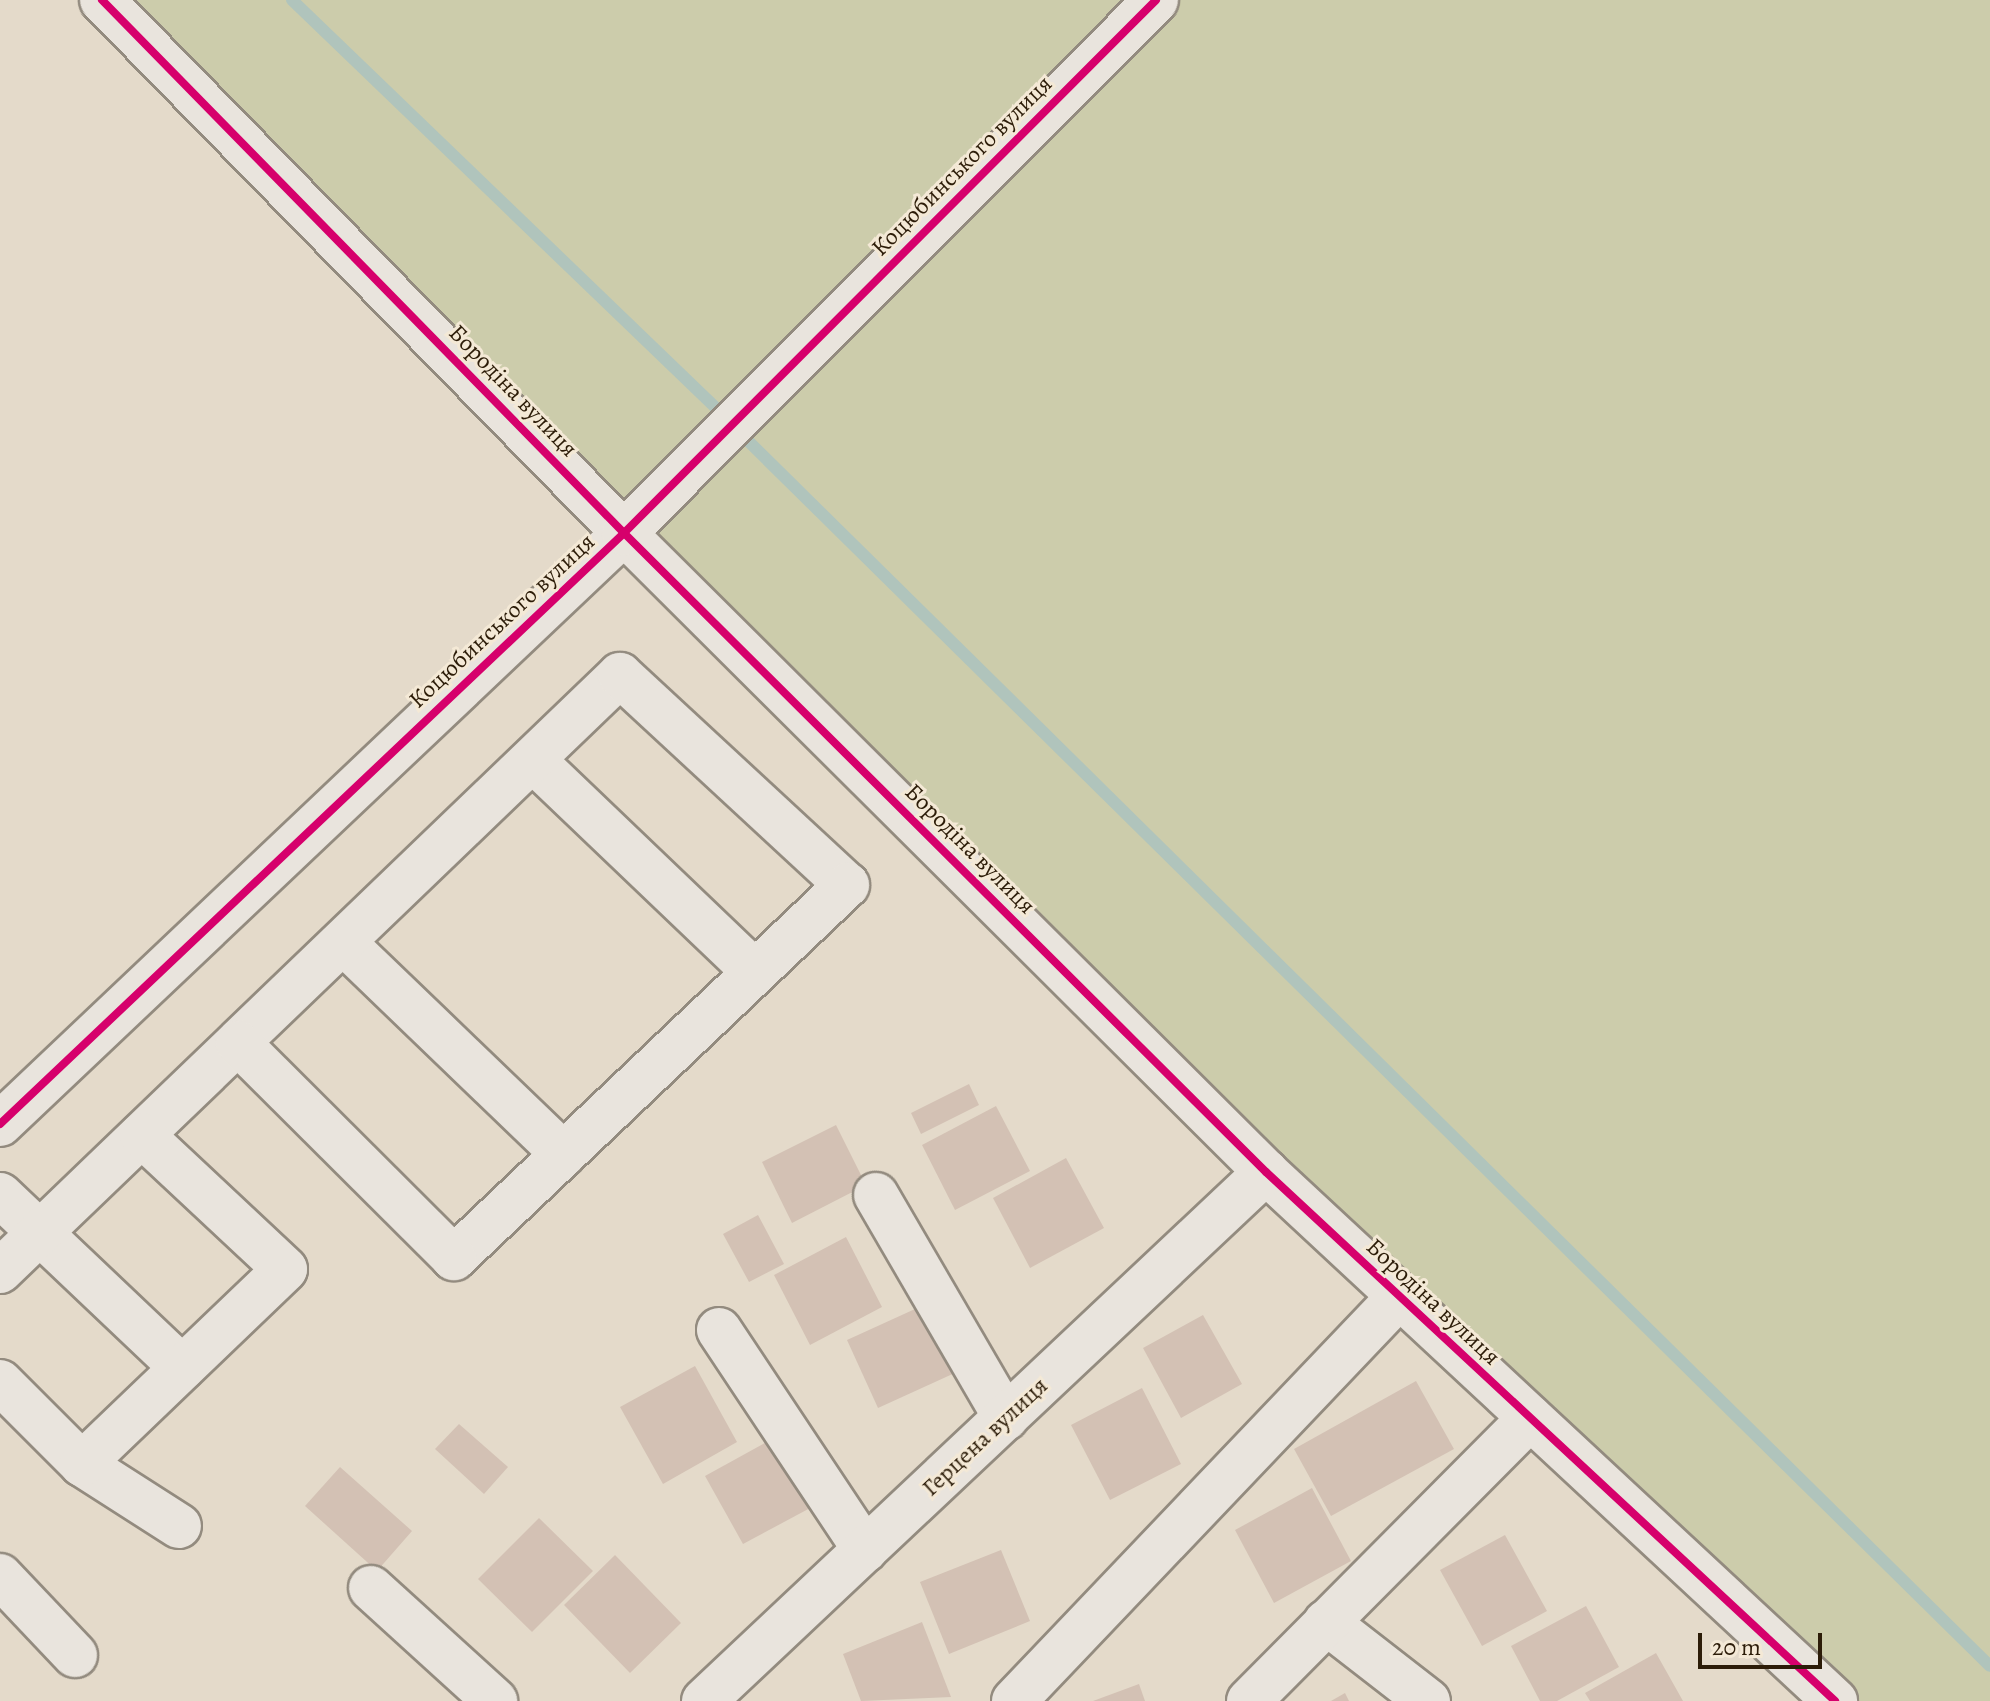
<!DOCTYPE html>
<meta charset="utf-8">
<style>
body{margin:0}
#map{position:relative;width:1990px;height:1701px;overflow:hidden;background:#e4daca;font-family:Alegreya,serif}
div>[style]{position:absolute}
.green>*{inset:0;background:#ccccab}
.stream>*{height:12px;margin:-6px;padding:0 6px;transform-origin:6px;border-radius:6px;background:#b0c4bc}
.building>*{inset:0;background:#d3c1b4}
.roads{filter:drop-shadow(2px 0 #938b7f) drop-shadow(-2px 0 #938b7f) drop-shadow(0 2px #938b7f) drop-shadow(0 -2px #938b7f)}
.minor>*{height:44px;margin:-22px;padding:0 22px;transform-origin:22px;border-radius:22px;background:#e9e4dd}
.cycleway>*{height:8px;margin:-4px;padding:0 4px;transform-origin:4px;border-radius:4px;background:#d6006c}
span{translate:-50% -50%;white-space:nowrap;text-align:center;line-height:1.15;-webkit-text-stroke:6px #f4e9d6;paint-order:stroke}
.street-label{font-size:24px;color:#2c1c08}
.scale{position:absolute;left:1698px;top:1633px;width:124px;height:36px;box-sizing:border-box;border:4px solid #2c1c08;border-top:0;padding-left:10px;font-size:24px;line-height:28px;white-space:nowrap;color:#2c1c08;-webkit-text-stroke:6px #f4e9d6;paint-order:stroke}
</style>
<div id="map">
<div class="green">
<i style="clip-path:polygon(102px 0,1990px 0,1990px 1701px,1836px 1701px)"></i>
</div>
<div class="stream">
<i style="left:292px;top:0;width:591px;rotate:43.9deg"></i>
<i style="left:741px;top:434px;width:1754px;rotate:44.61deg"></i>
</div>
<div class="building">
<i style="clip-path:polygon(969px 1084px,979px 1105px,921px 1134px,911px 1113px)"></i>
<i style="clip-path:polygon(996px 1106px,1030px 1171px,955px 1210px,922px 1145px)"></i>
<i style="clip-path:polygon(836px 1125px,866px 1185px,792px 1223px,762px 1162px)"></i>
<i style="clip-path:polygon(1066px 1158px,1104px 1228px,1030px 1268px,993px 1198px)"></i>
<i style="clip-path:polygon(758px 1215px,784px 1264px,749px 1282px,723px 1234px)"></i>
<i style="clip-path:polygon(846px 1237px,882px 1307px,810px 1345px,774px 1275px)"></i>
<i style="clip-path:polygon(926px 1304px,957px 1372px,878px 1408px,847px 1340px)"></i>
<i style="clip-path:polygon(1203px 1315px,1242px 1384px,1181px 1418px,1143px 1348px)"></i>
<i style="clip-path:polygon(695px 1366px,737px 1442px,663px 1484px,620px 1407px)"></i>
<i style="clip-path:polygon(1416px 1381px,1454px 1449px,1331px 1516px,1294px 1449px)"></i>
<i style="clip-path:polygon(1142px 1388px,1181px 1464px,1110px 1500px,1071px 1425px)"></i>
<i style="clip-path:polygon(459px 1424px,508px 1467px,484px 1494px,435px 1449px)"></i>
<i style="clip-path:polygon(774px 1438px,812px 1507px,743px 1544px,705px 1476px)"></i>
<i style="clip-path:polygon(340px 1467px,412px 1531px,377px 1571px,305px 1506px)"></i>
<i style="clip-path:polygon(1312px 1488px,1351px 1561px,1274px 1603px,1235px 1530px)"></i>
<i style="clip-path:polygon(539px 1518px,593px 1571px,532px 1632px,478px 1579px)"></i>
<i style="clip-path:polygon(1505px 1535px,1547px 1611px,1482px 1646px,1440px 1570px)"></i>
<i style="clip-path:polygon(1001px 1550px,1030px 1621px,949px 1654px,920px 1582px)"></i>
<i style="clip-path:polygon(615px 1555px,681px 1623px,630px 1673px,564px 1605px)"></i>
<i style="clip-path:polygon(1586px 1606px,1619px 1667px,1557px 1701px,1540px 1701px,1511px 1646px)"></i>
<i style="clip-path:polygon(922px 1622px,951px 1697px,861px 1701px,843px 1654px)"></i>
<i style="clip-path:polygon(1656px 1653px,1683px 1701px,1590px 1701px,1585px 1693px)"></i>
<i style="clip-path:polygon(1139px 1684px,1145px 1701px,1093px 1701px)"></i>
<i style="clip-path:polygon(1345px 1693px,1349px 1701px,1331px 1701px)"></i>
</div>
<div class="roads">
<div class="minor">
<i style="left:102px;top:0;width:746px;rotate:45.6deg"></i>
<i style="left:624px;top:533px;width:906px;rotate:44.87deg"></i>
<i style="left:1266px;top:1172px;width:777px;rotate:42.91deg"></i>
<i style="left:533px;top:760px;width:307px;rotate:43.7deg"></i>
<i style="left:343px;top:942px;width:306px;rotate:43.9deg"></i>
<i style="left:0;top:1124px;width:859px;rotate:-43.44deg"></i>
<i style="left:624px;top:533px;width:753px;rotate:-45.05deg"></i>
<i style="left:0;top:1195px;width:251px;rotate:43.5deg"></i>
<i style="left:876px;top:1195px;width:258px;rotate:59.8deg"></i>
<i style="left:0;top:1271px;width:860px;rotate:-43.87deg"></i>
<i style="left:620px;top:675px;width:309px;rotate:42.8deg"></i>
<i style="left:847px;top:885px;width:542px;rotate:136.5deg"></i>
<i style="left:454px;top:1258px;width:305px;rotate:-135.1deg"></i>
<i style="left:719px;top:1330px;width:264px;rotate:56.4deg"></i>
<i style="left:0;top:1382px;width:116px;rotate:45deg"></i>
<i style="left:82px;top:1464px;width:115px;rotate:32.6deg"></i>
<i style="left:82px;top:1464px;width:281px;rotate:-43.8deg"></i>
<i style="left:285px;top:1269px;width:196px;rotate:-136.9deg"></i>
<i style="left:0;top:1576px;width:109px;rotate:46.5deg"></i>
<i style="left:371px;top:1588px;width:168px;rotate:42.3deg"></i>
<i style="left:1326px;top:1622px;width:129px;rotate:37.8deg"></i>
<i style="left:704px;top:1701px;width:772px;rotate:-43.27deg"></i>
<i style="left:1014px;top:1701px;width:555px;rotate:-46.39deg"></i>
<i style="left:1249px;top:1701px;width:399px;rotate:-45.2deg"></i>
</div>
</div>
<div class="cycleway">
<i style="left:102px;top:0;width:746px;rotate:45.6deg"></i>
<i style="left:624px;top:533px;width:906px;rotate:44.87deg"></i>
<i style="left:1266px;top:1172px;width:777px;rotate:42.91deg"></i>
<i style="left:0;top:1124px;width:859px;rotate:-43.44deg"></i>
<i style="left:624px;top:533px;width:753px;rotate:-45.05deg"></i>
</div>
<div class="street-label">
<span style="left:962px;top:166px;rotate:-45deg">Коцюбинського вулиця</span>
<span style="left:513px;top:391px;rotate:46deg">Бородіна вулиця</span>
<span style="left:502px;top:621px;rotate:-43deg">Коцюбинського вулиця</span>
<span style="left:970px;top:849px;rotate:45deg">Бородіна вулиця</span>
<span style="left:1433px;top:1302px;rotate:43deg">Бородіна вулиця</span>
<span style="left:985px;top:1437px;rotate:-43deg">Герцена вулиця</span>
</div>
<div class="scale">20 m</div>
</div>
